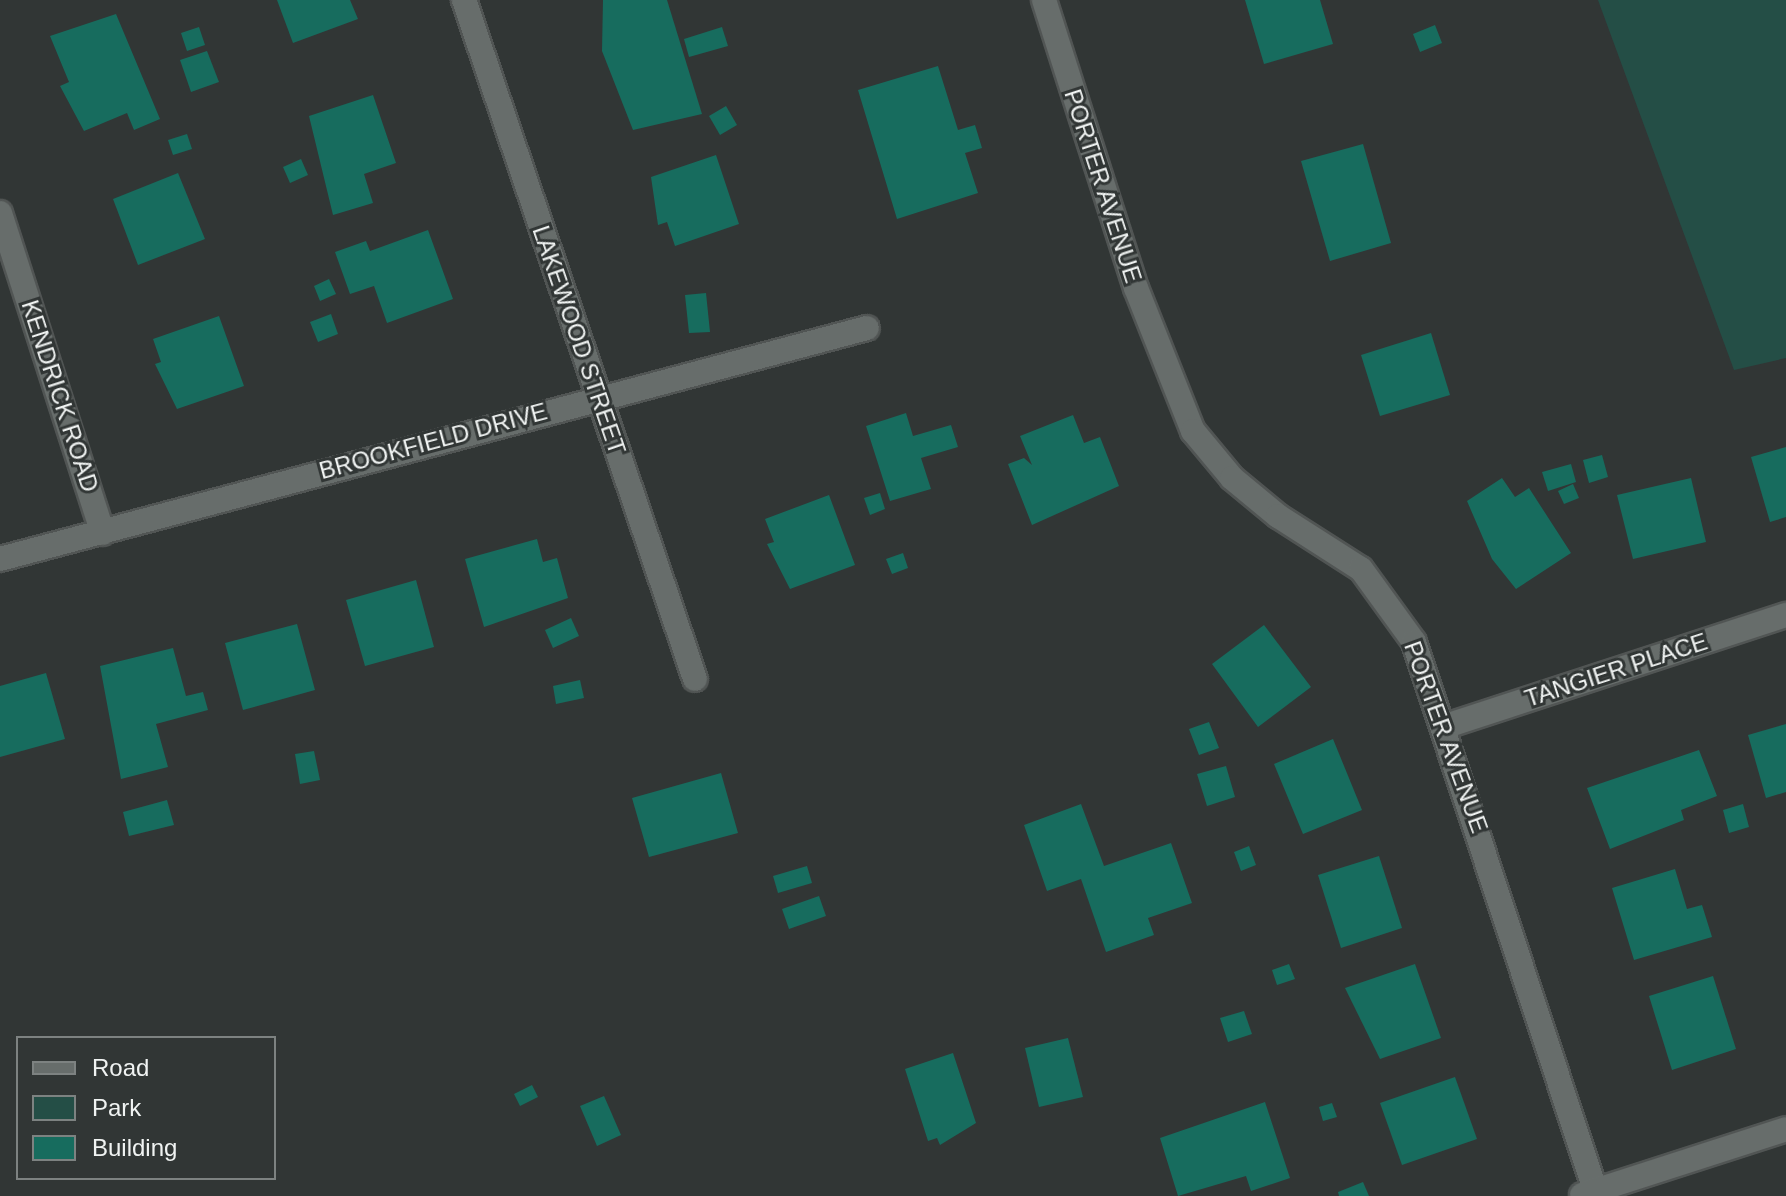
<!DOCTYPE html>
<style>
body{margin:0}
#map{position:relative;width:1786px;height:1196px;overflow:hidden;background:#313635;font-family:Helvetica,sans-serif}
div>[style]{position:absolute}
.green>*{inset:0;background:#244e46}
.building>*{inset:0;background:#176c5e}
.roads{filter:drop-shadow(2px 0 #515554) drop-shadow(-2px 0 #515554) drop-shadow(0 2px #515554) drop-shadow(0 -2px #515554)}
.street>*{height:24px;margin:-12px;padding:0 12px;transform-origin:12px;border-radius:12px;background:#676d6b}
span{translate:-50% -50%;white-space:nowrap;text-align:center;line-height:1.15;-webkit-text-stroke:6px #313635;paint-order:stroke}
.street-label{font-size:24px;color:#f0f3f2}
.legend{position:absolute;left:16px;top:1036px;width:260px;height:144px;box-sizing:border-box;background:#313635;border:2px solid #7d8281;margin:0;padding:10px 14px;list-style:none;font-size:24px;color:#f0f3f2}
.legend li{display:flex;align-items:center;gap:16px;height:40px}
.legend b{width:40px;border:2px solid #7d8281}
</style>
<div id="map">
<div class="green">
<i style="clip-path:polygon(1598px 0,1786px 0,1786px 358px,1734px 370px)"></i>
</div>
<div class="building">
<i style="clip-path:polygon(277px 0,350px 0,358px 19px,293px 43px)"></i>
<i style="clip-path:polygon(603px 0,667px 0,702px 114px,633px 130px,602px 51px)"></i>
<i style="clip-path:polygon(1245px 0,1320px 0,1333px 44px,1264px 64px)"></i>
<i style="clip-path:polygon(116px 14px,160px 119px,134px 130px,127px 113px,84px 131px,60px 86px,69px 82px,50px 36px)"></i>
<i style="clip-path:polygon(1435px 25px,1442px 43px,1420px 52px,1413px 34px)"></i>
<i style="clip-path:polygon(199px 27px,205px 45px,187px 51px,181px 33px)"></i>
<i style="clip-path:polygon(722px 27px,728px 46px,689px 57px,684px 39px)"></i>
<i style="clip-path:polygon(207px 51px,219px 82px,191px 92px,180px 60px)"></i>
<i style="clip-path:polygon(938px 66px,958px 130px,975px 125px,982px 148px,965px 153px,978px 193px,897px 219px,858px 90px)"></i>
<i style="clip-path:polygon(373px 95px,396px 163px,364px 174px,373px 203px,333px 215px,309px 116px)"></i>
<i style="clip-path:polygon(726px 106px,737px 125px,720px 135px,709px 116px)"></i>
<i style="clip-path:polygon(187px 134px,192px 149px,173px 155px,168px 140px)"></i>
<i style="clip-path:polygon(1363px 144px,1391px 243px,1330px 261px,1301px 161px)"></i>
<i style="clip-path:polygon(716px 155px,739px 224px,675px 246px,667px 222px,658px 225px,651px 177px)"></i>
<i style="clip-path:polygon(301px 159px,308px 175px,290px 183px,283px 167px)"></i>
<i style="clip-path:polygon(178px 173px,205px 239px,138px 265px,113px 199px)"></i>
<i style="clip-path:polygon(428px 230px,453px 299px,387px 323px,374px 286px,350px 294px,335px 252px,366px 241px,370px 251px)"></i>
<i style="clip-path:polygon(329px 279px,336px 294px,320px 301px,314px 286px)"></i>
<i style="clip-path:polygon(706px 293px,710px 332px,689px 333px,685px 295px)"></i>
<i style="clip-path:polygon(331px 314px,338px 334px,318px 342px,310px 322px)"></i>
<i style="clip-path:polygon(219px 316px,244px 386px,177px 409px,155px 364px,161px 362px,153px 339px)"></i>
<i style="clip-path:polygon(1431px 333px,1450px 395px,1380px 416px,1361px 355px)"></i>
<i style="clip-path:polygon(906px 413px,913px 436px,951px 425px,958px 447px,921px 458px,931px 489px,890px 501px,866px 426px)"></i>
<i style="clip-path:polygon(1073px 415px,1084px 443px,1100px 437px,1119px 486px,1032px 525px,1008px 464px,1024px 458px,1032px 465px,1020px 436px)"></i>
<i style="clip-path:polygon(1786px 447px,1786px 517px,1770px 522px,1751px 457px)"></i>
<i style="clip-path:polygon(1602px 455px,1608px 477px,1589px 483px,1583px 460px)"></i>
<i style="clip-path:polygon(1571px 464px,1576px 482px,1548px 491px,1542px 472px)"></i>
<i style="clip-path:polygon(1502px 478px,1515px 497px,1529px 488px,1571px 553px,1516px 589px,1492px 559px,1467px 501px)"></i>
<i style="clip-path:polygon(1691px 478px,1706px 542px,1633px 559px,1617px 495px)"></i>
<i style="clip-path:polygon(1573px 484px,1579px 498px,1564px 504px,1558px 491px)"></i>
<i style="clip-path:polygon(880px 493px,885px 509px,870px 515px,864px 498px)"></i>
<i style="clip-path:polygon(829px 495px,855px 565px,790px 589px,767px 544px,774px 542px,765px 519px)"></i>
<i style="clip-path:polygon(537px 539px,543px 562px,557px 558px,568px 598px,484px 627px,465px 559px)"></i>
<i style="clip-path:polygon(903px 553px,908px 568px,892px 574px,886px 559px)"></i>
<i style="clip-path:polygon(416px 580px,434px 647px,365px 666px,346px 600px)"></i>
<i style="clip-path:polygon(571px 618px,579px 636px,553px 648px,545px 630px)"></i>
<i style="clip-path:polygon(297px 624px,315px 690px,243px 710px,225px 643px)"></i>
<i style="clip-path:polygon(1264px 625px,1311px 687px,1258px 727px,1212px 664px)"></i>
<i style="clip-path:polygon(173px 648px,186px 696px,203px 692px,208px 710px,156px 724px,168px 767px,121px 779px,100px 666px)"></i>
<i style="clip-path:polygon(46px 673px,65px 739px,0 757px,0 686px)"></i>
<i style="clip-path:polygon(580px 680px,584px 698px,556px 704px,553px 686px)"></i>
<i style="clip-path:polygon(1209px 722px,1219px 748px,1199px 755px,1189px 729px)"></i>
<i style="clip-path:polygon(1786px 724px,1786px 792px,1766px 798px,1748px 735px)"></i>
<i style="clip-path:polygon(1333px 739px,1362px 810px,1303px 834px,1274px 764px)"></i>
<i style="clip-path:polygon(1699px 750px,1717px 796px,1681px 810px,1684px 820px,1610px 849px,1587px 788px)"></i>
<i style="clip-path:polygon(314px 751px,320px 780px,300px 784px,295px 754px)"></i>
<i style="clip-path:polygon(1226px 766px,1235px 797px,1207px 806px,1197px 774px)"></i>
<i style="clip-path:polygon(721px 773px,738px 833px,649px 857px,632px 798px)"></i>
<i style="clip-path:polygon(167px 800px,174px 825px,129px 836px,123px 812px)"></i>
<i style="clip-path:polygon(1081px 804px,1104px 866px,1171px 843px,1192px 903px,1148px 918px,1154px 935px,1106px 952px,1081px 879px,1047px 891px,1024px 825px)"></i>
<i style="clip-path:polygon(1743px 804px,1749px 827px,1729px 833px,1723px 810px)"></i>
<i style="clip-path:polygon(1249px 846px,1256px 865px,1241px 871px,1234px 852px)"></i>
<i style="clip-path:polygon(1379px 856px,1402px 928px,1341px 948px,1318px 875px)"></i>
<i style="clip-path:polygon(807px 866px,812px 883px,778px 893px,773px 876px)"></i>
<i style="clip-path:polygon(1675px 869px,1687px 909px,1702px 905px,1712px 937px,1634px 960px,1612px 888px)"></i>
<i style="clip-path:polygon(819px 896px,826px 916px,789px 929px,782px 909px)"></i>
<i style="clip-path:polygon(1289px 964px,1295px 979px,1277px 985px,1272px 970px)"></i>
<i style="clip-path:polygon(1415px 964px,1441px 1038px,1380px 1059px,1345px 988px)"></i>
<i style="clip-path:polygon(1713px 976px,1736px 1049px,1672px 1070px,1649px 996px)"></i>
<i style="clip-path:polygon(1244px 1011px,1252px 1034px,1228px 1042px,1220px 1018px)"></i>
<i style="clip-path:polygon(1068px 1038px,1083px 1097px,1039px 1107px,1025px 1048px)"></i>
<i style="clip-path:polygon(953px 1053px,976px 1123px,940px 1145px,937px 1138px,928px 1141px,905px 1069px)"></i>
<i style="clip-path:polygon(1455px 1077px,1477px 1139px,1402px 1165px,1380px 1103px)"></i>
<i style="clip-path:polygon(532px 1085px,538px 1097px,520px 1106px,514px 1094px)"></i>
<i style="clip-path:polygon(604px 1096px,621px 1135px,597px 1146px,580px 1106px)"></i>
<i style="clip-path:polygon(1265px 1102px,1290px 1178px,1251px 1191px,1246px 1176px,1178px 1196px,1160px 1138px)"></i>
<i style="clip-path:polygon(1332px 1103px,1337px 1117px,1323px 1121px,1319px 1107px)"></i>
<i style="clip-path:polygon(1363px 1182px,1369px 1196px,1339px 1196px,1338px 1192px)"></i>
</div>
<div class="roads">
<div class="street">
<i style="left:464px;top:0;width:717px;rotate:71.21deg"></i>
<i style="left:1044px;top:0;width:302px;rotate:72.3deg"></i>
<i style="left:1136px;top:288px;width:154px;rotate:68.3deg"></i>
<i style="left:1193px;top:431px;width:61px;rotate:50.3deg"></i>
<i style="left:1232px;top:478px;width:60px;rotate:39.6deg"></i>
<i style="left:1278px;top:516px;width:98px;rotate:32.6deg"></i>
<i style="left:1361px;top:569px;width:90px;rotate:54deg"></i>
<i style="left:1414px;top:642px;width:583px;rotate:71.72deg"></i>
<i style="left:0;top:213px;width:336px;rotate:72.2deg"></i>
<i style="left:0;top:559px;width:897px;rotate:-14.92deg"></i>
<i style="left:1446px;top:726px;width:358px;rotate:-18.1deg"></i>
<i style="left:1582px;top:1195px;width:214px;rotate:-17.9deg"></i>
</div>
</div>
<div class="street-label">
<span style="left:1103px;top:186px;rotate:72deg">PORTER AVENUE</span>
<span style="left:579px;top:340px;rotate:71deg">LAKEWOOD STREET</span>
<span style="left:60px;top:396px;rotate:72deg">KENDRICK ROAD</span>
<span style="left:433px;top:441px;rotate:-15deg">BROOKFIELD DRIVE</span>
<span style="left:1616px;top:670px;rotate:-18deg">TANGIER PLACE</span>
<span style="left:1446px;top:737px;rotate:70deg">PORTER AVENUE</span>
</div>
<ul class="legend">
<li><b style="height:10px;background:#676d6b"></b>Road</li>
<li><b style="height:22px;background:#244e46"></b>Park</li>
<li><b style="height:22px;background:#176c5e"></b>Building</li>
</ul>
</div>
